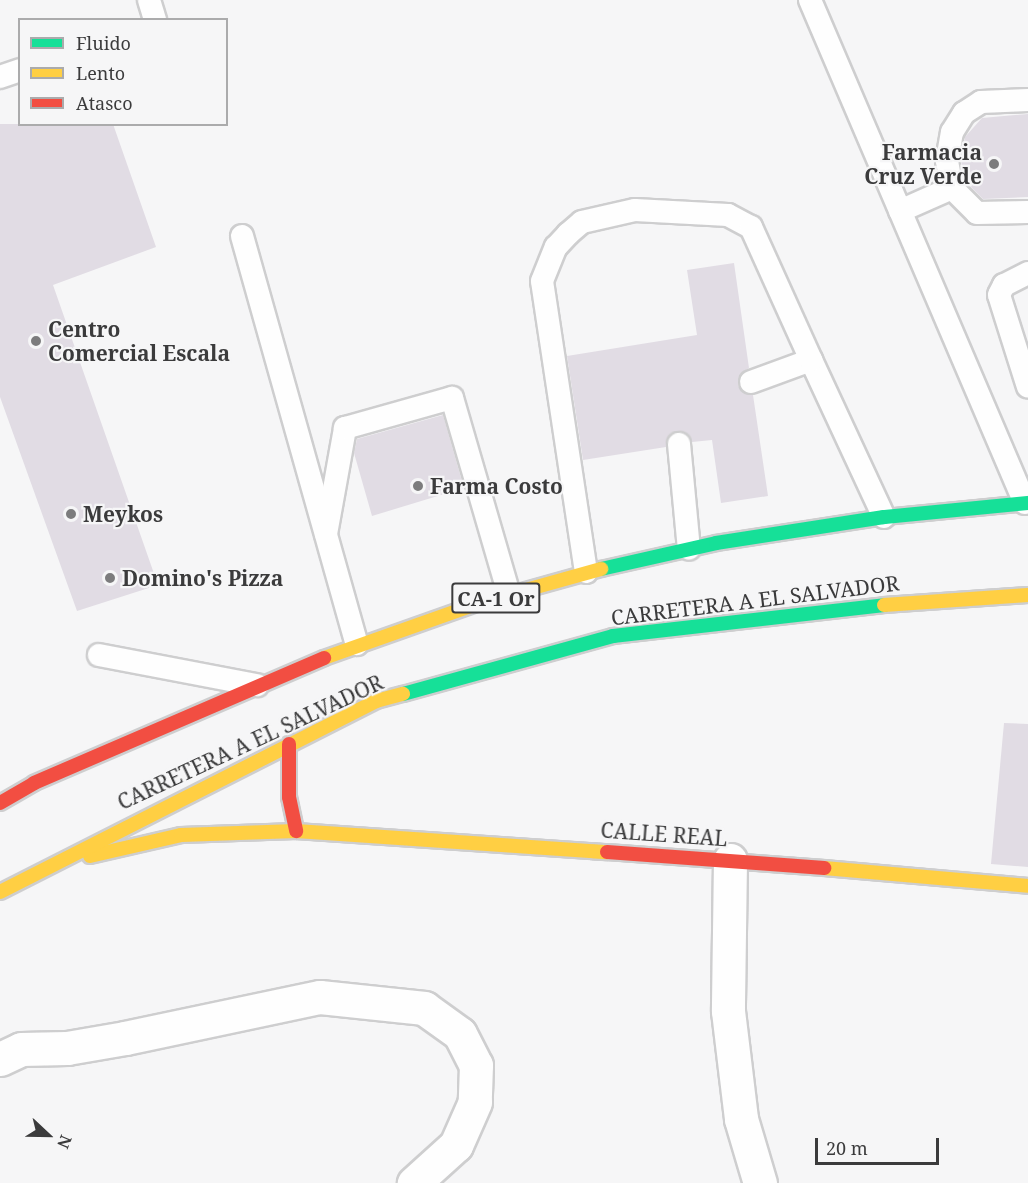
<!DOCTYPE html>
<style>
body{margin:0}
#map{position:relative;width:1028px;height:1183px;overflow:hidden;background:#f6f6f7;font-family:"Noto Serif",serif}
div>[style]{position:absolute}
.building>*{inset:0;background:#e1dce4}
.roads{filter:drop-shadow(2px 0 #cececf) drop-shadow(-2px 0 #cececf) drop-shadow(0 2px #cececf) drop-shadow(0 -2px #cececf)}
.lane>*{height:22px;margin:-11px;padding:0 11px;transform-origin:11px;border-radius:11px;background:#fefefe}
.street>*{height:33px;margin:-16.5px;padding:0 16.5px;transform-origin:16.5px;border-radius:16.5px;background:#fefefe}
.fast>*{height:14px;margin:-7px;padding:0 7px;transform-origin:7px;border-radius:7px;background:#16e098}
.slow>*{height:14px;margin:-7px;padding:0 7px;transform-origin:7px;border-radius:7px;background:#ffcf43}
.jam>*{height:14px;margin:-7px;padding:0 7px;transform-origin:7px;border-radius:7px;background:#f24e42}
.dots>*{width:16px;height:16px;translate:-50% -50%;box-sizing:border-box;border:3px solid #f6f6f7;border-radius:50%}
span{translate:-50% -50%;white-space:nowrap;text-align:center;line-height:1.15;-webkit-text-stroke:4.5px #f6f6f7;paint-order:stroke}
.shield-label span{padding:2px 4px;background:#f6f6f7;border:2px solid;border-radius:4px;-webkit-text-stroke-width:0}
.shield-label{font-size:20px;color:#3b3b3c;font-weight:700}
.poi-label{font-size:21px;color:#3b3b3c;font-weight:700}
.right{translate:-100% -50%;text-align:right}
.left{translate:0 -50%;text-align:left}
.street-label{font-size:21px;color:#3b3b3c}
.legend{position:absolute;left:18px;top:18px;width:210px;height:108px;box-sizing:border-box;background:#f6f6f7;border:2px solid #ababac;margin:0;padding:8px 10px;list-style:none;font-size:18px;color:#3b3b3c}
.legend li{display:flex;align-items:center;gap:12px;height:30px}
.legend b{width:30px;border:2px solid #ababac}
.north{position:absolute;left:18px;top:1105px;width:60px;height:60px;-webkit-text-stroke:4px #f6f6f7;paint-order:stroke;rotate:112deg;font-size:16px;font-weight:700;line-height:24px;text-align:center;color:#3b3b3c}
.north::after{content:'';display:block;margin:auto;width:21px;height:27px;background:#3b3b3c;clip-path:polygon(50% 0,100% 100%,50% 72%,0 100%)}
.scale{position:absolute;left:815px;top:1138px;width:124px;height:27px;box-sizing:border-box;border:3px solid #3b3b3c;border-top:0;padding-left:8px;font-size:18px;line-height:21px;white-space:nowrap;color:#3b3b3c;-webkit-text-stroke:4px #f6f6f7;paint-order:stroke}
</style>
<div id="map">
<div class="building">
<i style="clip-path:polygon(1028px 114px,1028px 197px,983px 199px,965px 181px,961px 161px,965px 137px,982px 118px)"></i>
<i style="clip-path:polygon(0 124px,113px 124px,156px 247px,53px 285px,158px 585px,77px 611px,0 397px)"></i>
<i style="clip-path:polygon(734px 263px,749px 368px,740px 374px,738px 386px,753px 395px,768px 496px,721px 503px,712px 440px,692px 442px,684px 432px,671px 433px,666px 447px,583px 460px,567px 356px,697px 335px,687px 270px)"></i>
<i style="clip-path:polygon(443px 415px,464px 488px,372px 516px,354px 453px,357px 439px)"></i>
<i style="clip-path:polygon(1004px 723px,1028px 724px,1028px 867px,991px 864px)"></i>
</div>
<div class="roads">
<div class="lane">
<i style="left:149px;top:0;width:21px;rotate:73deg"></i>
<i style="left:810px;top:0;width:547px;rotate:66.86deg"></i>
<i style="left:0;top:77px;width:21px;rotate:-19deg"></i>
<i style="left:1028px;top:100px;width:47px;rotate:177.6deg"></i>
<i style="left:981px;top:102px;width:20px;rotate:147deg"></i>
<i style="left:964px;top:113px;width:22px;rotate:122deg"></i>
<i style="left:952px;top:132px;width:29px;rotate:100deg"></i>
<i style="left:947px;top:161px;width:27px;rotate:80deg"></i>
<i style="left:952px;top:188px;width:35px;rotate:45deg"></i>
<i style="left:977px;top:213px;width:51px;rotate:-1.1deg"></i>
<i style="left:900px;top:211px;width:57px;rotate:-23.9deg"></i>
<i style="left:242px;top:236px;width:424px;rotate:74.3deg"></i>
<i style="left:1028px;top:273px;width:27px;rotate:153deg"></i>
<i style="left:1004px;top:285px;width:11px;rotate:117deg"></i>
<i style="left:999px;top:295px;width:96px;rotate:72.5deg"></i>
<i style="left:751px;top:382px;width:64px;rotate:-20.1deg"></i>
<i style="left:811px;top:360px;width:173px;rotate:65.1deg"></i>
<i style="left:679px;top:444px;width:105px;rotate:84.6deg"></i>
<i style="left:326px;top:534px;width:108px;rotate:-79.8deg"></i>
<i style="left:345px;top:428px;width:111px;rotate:-15.7deg"></i>
<i style="left:452px;top:398px;width:204px;rotate:73.8deg"></i>
<i style="left:586px;top:572px;width:294px;rotate:-98.6deg"></i>
<i style="left:542px;top:281px;width:37px;rotate:-68deg"></i>
<i style="left:556px;top:247px;width:18px;rotate:-47deg"></i>
<i style="left:568px;top:234px;width:18px;rotate:-41deg"></i>
<i style="left:582px;top:222px;width:54px;rotate:-12.8deg"></i>
<i style="left:635px;top:210px;width:93px;rotate:3.1deg"></i>
<i style="left:728px;top:215px;width:26px;rotate:28deg"></i>
<i style="left:751px;top:227px;width:146px;rotate:65.7deg"></i>
<i style="left:99px;top:655px;width:161px;rotate:10.8deg"></i>
</div>
<div class="street">
<i style="left:730px;top:860px;width:151px;rotate:90.8deg"></i>
<i style="left:728px;top:1011px;width:109px;rotate:83.1deg"></i>
<i style="left:741px;top:1119px;width:67px;rotate:73.5deg"></i>
<i style="left:0;top:1059px;width:23px;rotate:-25deg"></i>
<i style="left:21px;top:1049px;width:46px;rotate:-1.2deg"></i>
<i style="left:67px;top:1048px;width:59px;rotate:-9.8deg"></i>
<i style="left:125px;top:1038px;width:199px;rotate:-11.9deg"></i>
<i style="left:320px;top:997px;width:105px;rotate:6deg"></i>
<i style="left:424px;top:1008px;width:44px;rotate:35.8deg"></i>
<i style="left:460px;top:1034px;width:35px;rotate:63deg"></i>
<i style="left:476px;top:1065px;width:37px;rotate:92deg"></i>
<i style="left:475px;top:1102px;width:47px;rotate:113.8deg"></i>
<i style="left:456px;top:1145px;width:57px;rotate:137.9deg"></i>
</div>
<div class="fast">
<i style="left:601px;top:569px;width:118px;rotate:-12.7deg"></i>
<i style="left:716px;top:543px;width:170px;rotate:-8.8deg"></i>
<i style="left:884px;top:517px;width:145px;rotate:-5.6deg"></i>
<i style="left:403px;top:694px;width:218px;rotate:-15.4deg"></i>
<i style="left:613px;top:636px;width:273px;rotate:-6.5deg"></i>
</div>
<div class="slow">
<i style="left:884px;top:605px;width:144px;rotate:-4deg"></i>
<i style="left:324px;top:658px;width:164px;rotate:-19.5deg"></i>
<i style="left:479px;top:603px;width:127px;rotate:-15.6deg"></i>
<i style="left:90px;top:856px;width:93px;rotate:-13deg"></i>
<i style="left:181px;top:835px;width:115px;rotate:-2deg"></i>
<i style="left:296px;top:831px;width:312px;rotate:3.9deg"></i>
<i style="left:824px;top:868px;width:205px;rotate:5deg"></i>
<i style="left:0;top:892px;width:422px;rotate:-26.9deg"></i>
<i style="left:376px;top:701px;width:28px;rotate:-15deg"></i>
</div>
<div class="jam">
<i style="left:289px;top:744px;width:53px;rotate:90deg"></i>
<i style="left:289px;top:797px;width:35px;rotate:78deg"></i>
<i style="left:0;top:803px;width:39px;rotate:-30deg"></i>
<i style="left:34px;top:783px;width:316px;rotate:-23.3deg"></i>
<i style="left:607px;top:852px;width:218px;rotate:4.2deg"></i>
</div>
</div>
<div class="dots">
<i style="left:994px;top:164px;background:#7c7c7d"></i>
<i style="left:36px;top:341px;background:#7c7c7d"></i>
<i style="left:418px;top:486px;background:#7c7c7d"></i>
<i style="left:71px;top:514px;background:#7c7c7d"></i>
<i style="left:110px;top:578px;background:#7c7c7d"></i>
</div>
<div class="shield-label">
<span style="left:496px;top:598px">CA-1 Or</span>
</div>
<div class="poi-label">
<span class="right" style="left:982px;top:164px">Farmacia<br>Cruz Verde</span>
<span class="left" style="left:48px;top:341px">Centro<br>Comercial Escala</span>
<span class="left" style="left:430px;top:486px">Farma Costo</span>
<span class="left" style="left:83px;top:514px">Meykos</span>
<span class="left" style="left:122px;top:578px">Domino's Pizza</span>
</div>
<div class="street-label">
<span style="left:755px;top:600px;rotate:-7deg">CARRETERA A EL SALVADOR</span>
<span style="left:250px;top:742px;rotate:-25deg">CARRETERA A EL SALVADOR</span>
<span style="left:664px;top:834px;rotate:4deg">CALLE REAL</span>
</div>
<ul class="legend">
<li><b style="height:8px;background:#16e098"></b>Fluido</li>
<li><b style="height:8px;background:#ffcf43"></b>Lento</li>
<li><b style="height:8px;background:#f24e42"></b>Atasco</li>
</ul>
<div class="north">N</div>
<div class="scale">20 m</div>
</div>
